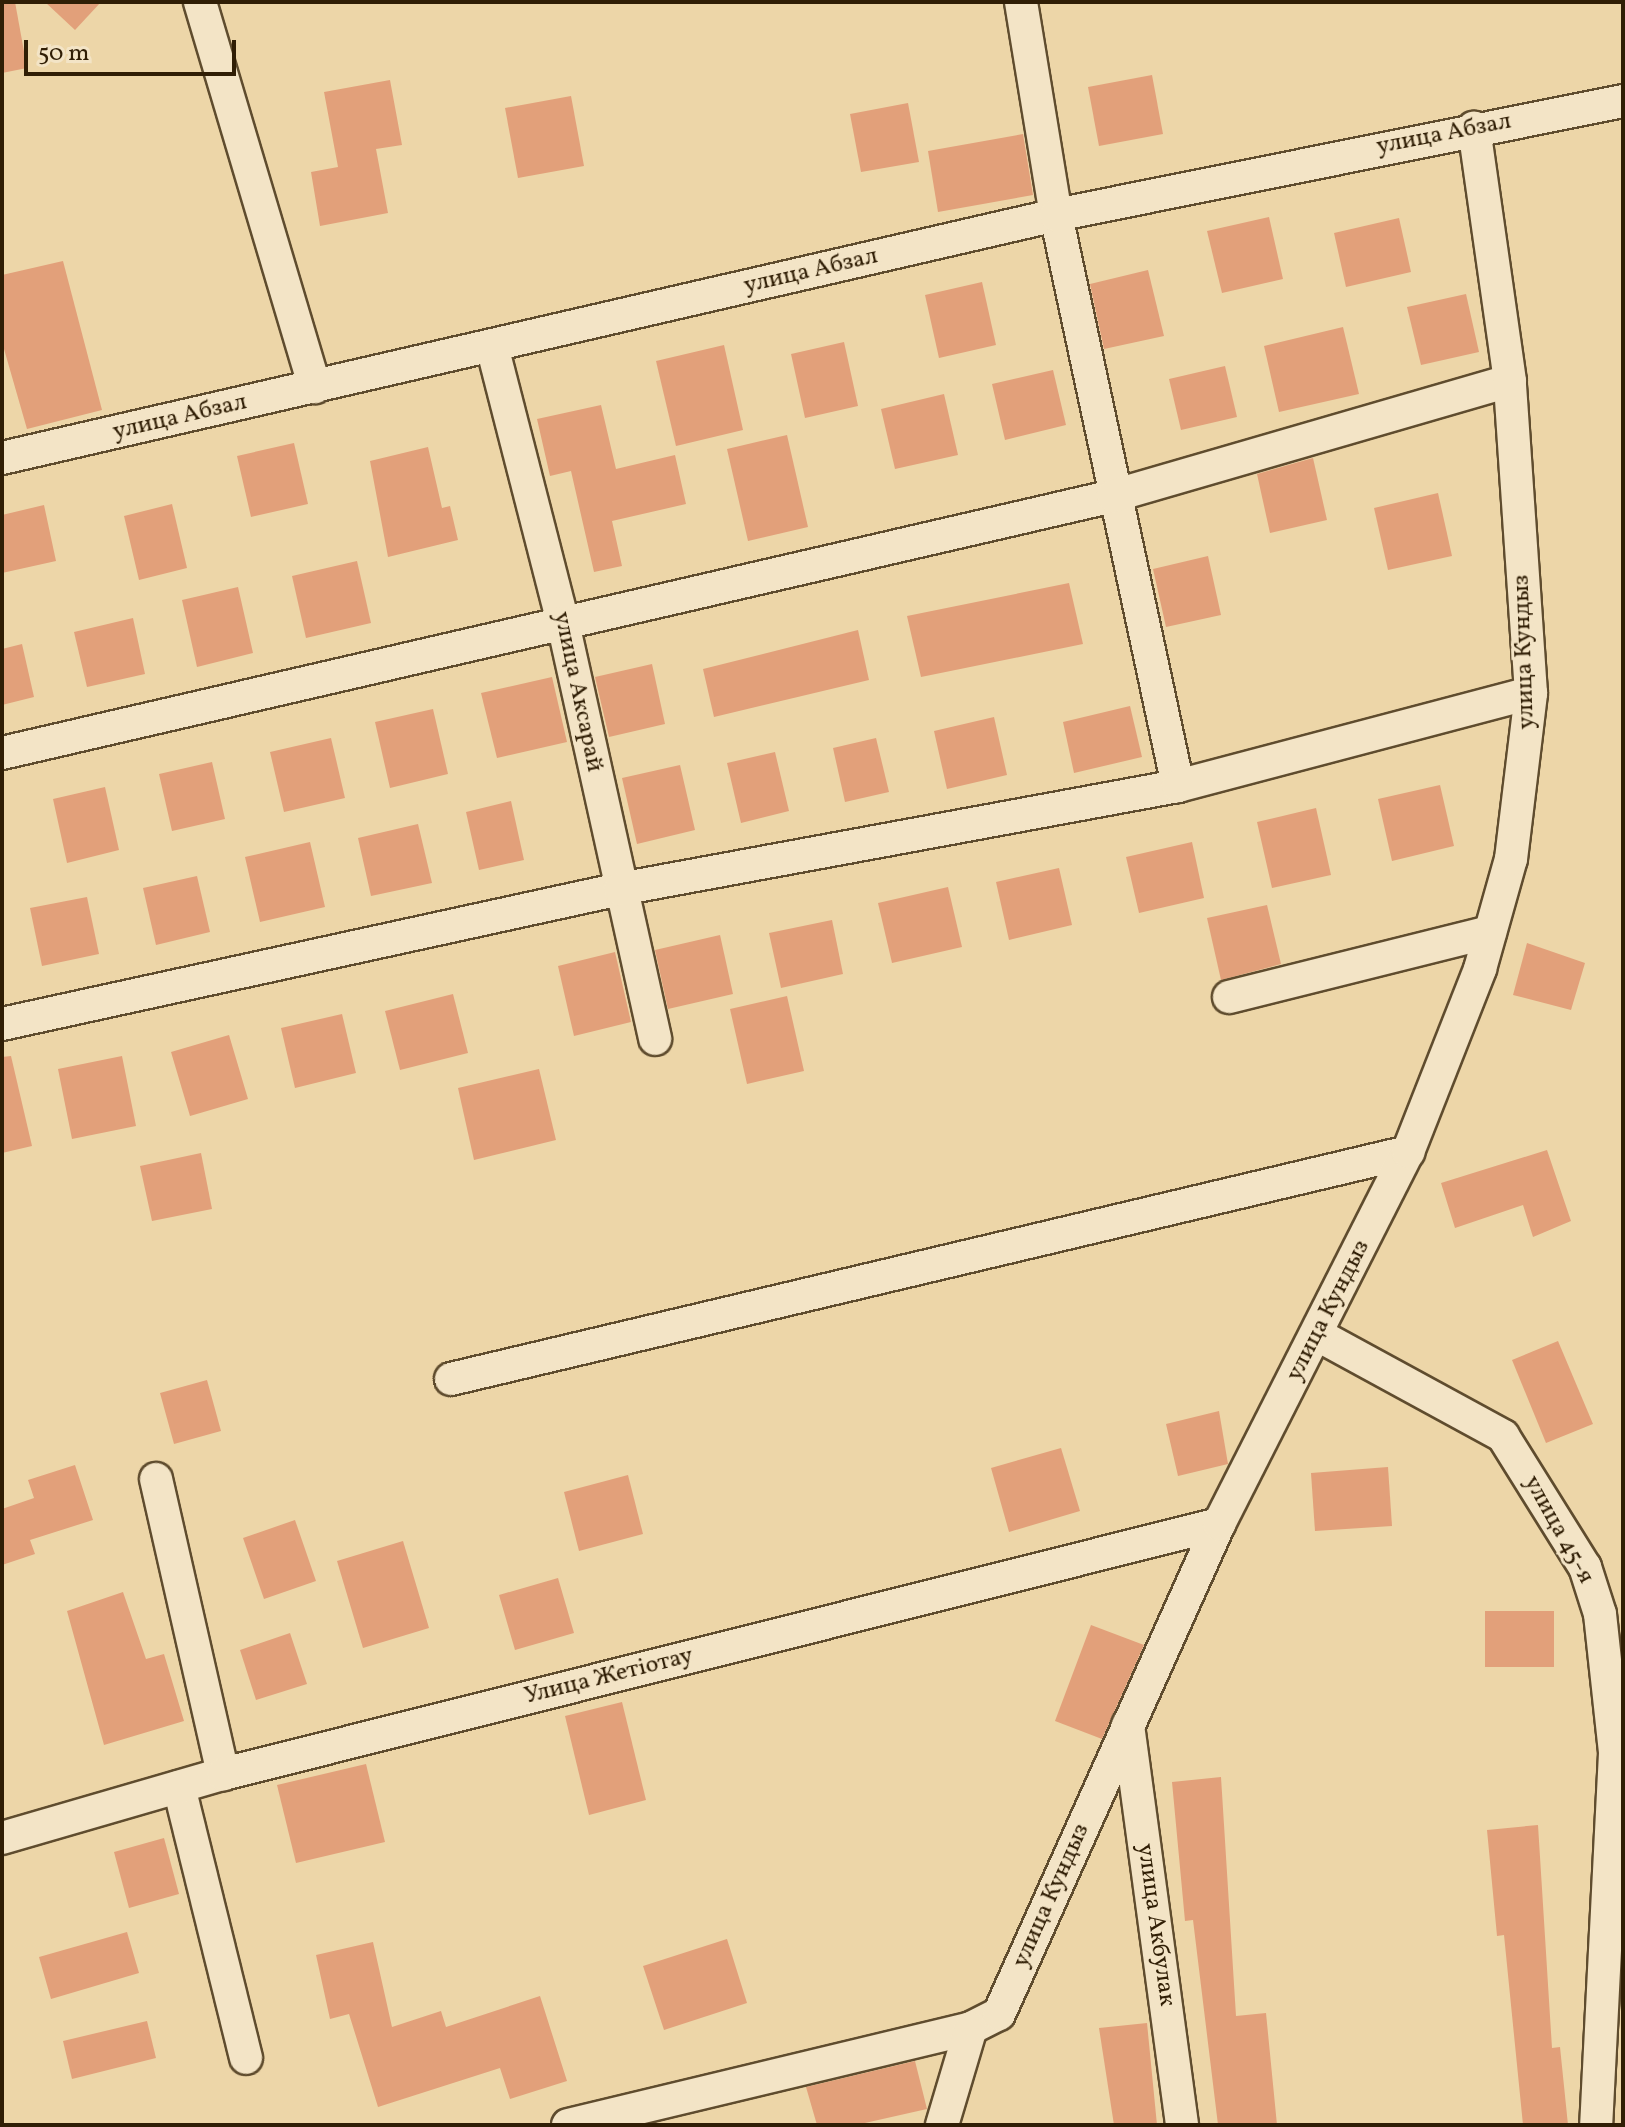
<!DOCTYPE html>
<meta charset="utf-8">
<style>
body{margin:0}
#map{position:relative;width:1625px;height:2127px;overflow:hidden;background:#edd6a8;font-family:Vollkorn,serif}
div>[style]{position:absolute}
.building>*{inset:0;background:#e2a07a}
.roads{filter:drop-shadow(2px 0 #5f4c2e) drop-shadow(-2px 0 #5f4c2e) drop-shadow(0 2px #5f4c2e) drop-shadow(0 -2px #5f4c2e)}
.minor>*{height:32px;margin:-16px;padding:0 16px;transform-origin:16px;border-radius:16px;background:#f3e4c6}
span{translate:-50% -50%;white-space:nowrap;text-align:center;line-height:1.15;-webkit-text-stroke:6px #f3e4c6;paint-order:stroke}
.street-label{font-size:24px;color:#301e05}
.frame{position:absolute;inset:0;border:4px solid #301e05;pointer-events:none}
.scale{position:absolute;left:24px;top:40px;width:212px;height:36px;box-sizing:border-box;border:4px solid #301e05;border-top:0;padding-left:10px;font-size:24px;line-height:28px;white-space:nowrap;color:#301e05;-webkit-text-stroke:6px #f3e4c6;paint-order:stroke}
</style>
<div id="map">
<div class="building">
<i style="clip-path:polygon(2px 2px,15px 2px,27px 68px,2px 73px)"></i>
<i style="clip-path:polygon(45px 2px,101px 2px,75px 30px)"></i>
<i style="clip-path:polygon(1152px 75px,1163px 134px,1099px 146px,1088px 87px)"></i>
<i style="clip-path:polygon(390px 80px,402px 145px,376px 149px,388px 213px,320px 226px,311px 172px,338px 167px,324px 92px)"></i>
<i style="clip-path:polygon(571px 96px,584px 166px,518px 178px,505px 108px)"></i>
<i style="clip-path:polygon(908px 103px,919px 162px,861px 172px,850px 114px)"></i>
<i style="clip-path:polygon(1023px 134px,1033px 195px,938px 212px,928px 151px)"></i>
<i style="clip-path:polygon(1269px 217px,1283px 279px,1222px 293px,1207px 231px)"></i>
<i style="clip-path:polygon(1399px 218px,1411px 272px,1346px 287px,1334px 233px)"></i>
<i style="clip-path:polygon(63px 261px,102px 410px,27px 429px,2px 342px,2px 275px)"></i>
<i style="clip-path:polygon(1148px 270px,1164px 336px,1104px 349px,1090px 284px)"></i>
<i style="clip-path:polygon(982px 282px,996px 345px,939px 358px,925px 295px)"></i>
<i style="clip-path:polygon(1466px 294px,1479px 352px,1421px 365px,1407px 307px)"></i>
<i style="clip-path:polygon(1343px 327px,1359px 394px,1279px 412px,1264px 346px)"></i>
<i style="clip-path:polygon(844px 342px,858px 406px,805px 418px,791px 354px)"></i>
<i style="clip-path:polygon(724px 345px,743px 430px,676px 446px,656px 361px)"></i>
<i style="clip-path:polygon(1225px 366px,1237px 417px,1181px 430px,1169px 379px)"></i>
<i style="clip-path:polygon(1053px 370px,1066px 425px,1005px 440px,992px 384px)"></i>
<i style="clip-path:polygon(944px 394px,958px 455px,895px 469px,881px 409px)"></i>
<i style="clip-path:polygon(601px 405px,616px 469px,675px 455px,686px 504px,612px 521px,622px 566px,594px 572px,571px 471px,550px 476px,537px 419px)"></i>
<i style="clip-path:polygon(787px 435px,808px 527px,748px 541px,727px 449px)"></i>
<i style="clip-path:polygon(294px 443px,308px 504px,251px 517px,237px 456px)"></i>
<i style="clip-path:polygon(428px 447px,442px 508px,450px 506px,458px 540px,388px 557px,370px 461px)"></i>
<i style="clip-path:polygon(1313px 458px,1327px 520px,1270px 533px,1257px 474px)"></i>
<i style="clip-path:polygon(1438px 493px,1452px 556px,1388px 570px,1374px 508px)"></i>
<i style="clip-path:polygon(172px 504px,187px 568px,139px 580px,124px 516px)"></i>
<i style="clip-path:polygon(44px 505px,56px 561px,2px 573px,2px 515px)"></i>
<i style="clip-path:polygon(1208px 556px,1221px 615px,1166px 627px,1153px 569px)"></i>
<i style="clip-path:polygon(357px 561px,371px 623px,306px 638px,292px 576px)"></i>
<i style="clip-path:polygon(1069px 583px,1083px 644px,921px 677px,907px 616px)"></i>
<i style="clip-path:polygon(238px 587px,253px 653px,197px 667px,182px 600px)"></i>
<i style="clip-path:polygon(133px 618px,145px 674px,87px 687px,74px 632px)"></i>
<i style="clip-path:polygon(858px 630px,869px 680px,714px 717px,703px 669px)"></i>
<i style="clip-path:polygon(22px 644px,34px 697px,2px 705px,2px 649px)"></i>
<i style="clip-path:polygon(652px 664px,665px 724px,609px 737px,595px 677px)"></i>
<i style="clip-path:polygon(552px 677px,567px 742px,497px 758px,481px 693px)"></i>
<i style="clip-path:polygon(1130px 706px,1142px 757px,1074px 773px,1063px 722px)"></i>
<i style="clip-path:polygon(433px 709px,448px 774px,390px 788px,375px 722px)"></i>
<i style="clip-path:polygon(994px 717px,1007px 775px,947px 789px,934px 731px)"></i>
<i style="clip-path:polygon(331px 738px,345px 798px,284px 812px,270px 752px)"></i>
<i style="clip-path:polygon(876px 738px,889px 792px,845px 802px,833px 748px)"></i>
<i style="clip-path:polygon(775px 752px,789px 811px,741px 823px,727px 763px)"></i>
<i style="clip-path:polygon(212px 762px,225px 819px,172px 831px,159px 774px)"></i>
<i style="clip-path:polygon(680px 765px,695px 830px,637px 844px,622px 778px)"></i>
<i style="clip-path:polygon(1440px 785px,1454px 846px,1392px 861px,1378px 799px)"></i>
<i style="clip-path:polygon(105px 787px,119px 850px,67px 863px,53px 799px)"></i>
<i style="clip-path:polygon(511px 801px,524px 860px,479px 870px,466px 812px)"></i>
<i style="clip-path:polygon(1316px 808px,1331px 875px,1272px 888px,1257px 822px)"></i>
<i style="clip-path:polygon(418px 824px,432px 883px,371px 896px,358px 838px)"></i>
<i style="clip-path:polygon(310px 842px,325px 907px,260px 922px,245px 857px)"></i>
<i style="clip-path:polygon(1192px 842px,1204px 898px,1139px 913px,1126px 857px)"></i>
<i style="clip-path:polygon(1059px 868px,1072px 925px,1009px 940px,996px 882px)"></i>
<i style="clip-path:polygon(197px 876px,210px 932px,156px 945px,143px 888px)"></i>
<i style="clip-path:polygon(948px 887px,962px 947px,892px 963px,878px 903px)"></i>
<i style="clip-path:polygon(87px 897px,99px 954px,42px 966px,30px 908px)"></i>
<i style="clip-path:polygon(1267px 905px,1281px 964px,1221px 980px,1207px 918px)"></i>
<i style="clip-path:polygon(832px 920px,843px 974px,781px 988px,769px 933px)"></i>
<i style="clip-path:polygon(720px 935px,733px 994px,668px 1009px,655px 950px)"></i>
<i style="clip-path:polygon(1527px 943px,1585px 963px,1571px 1010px,1513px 995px)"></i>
<i style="clip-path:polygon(615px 952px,631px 1022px,574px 1036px,558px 966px)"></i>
<i style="clip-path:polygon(453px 994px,468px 1053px,400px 1070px,385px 1011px)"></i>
<i style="clip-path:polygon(787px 996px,804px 1071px,747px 1084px,730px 1009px)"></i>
<i style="clip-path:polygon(342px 1014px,356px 1073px,295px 1088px,281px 1028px)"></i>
<i style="clip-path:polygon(229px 1035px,248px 1099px,190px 1116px,171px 1052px)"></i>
<i style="clip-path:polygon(11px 1056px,32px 1146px,2px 1153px,2px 1057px)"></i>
<i style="clip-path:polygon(122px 1056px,136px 1126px,72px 1139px,58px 1069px)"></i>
<i style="clip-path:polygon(539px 1069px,556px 1140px,474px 1160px,458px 1088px)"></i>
<i style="clip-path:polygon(1547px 1150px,1571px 1221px,1533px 1237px,1523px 1205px,1455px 1228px,1441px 1183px)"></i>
<i style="clip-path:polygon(201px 1153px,212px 1209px,152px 1221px,140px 1166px)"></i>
<i style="clip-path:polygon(1558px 1341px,1593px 1424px,1546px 1443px,1512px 1360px)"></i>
<i style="clip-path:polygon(207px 1380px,221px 1431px,174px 1444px,160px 1393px)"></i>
<i style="clip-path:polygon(1219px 1411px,1228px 1464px,1178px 1476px,1166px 1424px)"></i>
<i style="clip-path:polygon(1061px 1448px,1080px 1511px,1009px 1532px,991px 1468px)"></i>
<i style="clip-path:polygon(75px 1465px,93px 1520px,30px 1540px,35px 1554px,2px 1565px,2px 1509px,34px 1498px,28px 1480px)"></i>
<i style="clip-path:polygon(1388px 1467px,1392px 1526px,1315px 1531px,1311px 1473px)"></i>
<i style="clip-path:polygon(628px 1475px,643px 1534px,579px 1551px,564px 1492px)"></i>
<i style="clip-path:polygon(295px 1520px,316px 1581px,264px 1599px,243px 1538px)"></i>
<i style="clip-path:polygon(403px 1541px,429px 1628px,363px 1648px,337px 1561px)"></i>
<i style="clip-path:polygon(558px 1578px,574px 1633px,515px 1650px,499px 1595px)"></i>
<i style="clip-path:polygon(123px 1592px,146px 1659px,164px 1654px,184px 1721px,104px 1745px,67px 1611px)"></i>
<i style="clip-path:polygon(1485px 1611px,1554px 1611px,1554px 1667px,1485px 1667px)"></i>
<i style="clip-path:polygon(1091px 1625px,1144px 1645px,1102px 1739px,1055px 1721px)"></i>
<i style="clip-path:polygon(290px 1633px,307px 1684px,256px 1700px,240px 1650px)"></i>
<i style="clip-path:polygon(622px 1702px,646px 1800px,589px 1815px,565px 1716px)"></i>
<i style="clip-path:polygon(366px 1764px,385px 1842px,296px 1863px,277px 1785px)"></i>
<i style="clip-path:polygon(1221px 1777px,1236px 2016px,1266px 2013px,1277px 2125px,1218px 2125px,1193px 1920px,1185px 1921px,1172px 1782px)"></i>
<i style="clip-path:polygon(1538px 1825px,1552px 2048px,1560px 2047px,1568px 2125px,1523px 2125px,1504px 1935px,1497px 1936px,1487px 1830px)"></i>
<i style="clip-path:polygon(164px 1838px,179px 1894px,129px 1908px,114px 1852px)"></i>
<i style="clip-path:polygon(127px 1932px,139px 1973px,51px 1999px,39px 1957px)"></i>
<i style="clip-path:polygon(727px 1939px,747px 2003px,664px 2030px,643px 1966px)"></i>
<i style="clip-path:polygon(373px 1942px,392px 2027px,441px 2011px,446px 2027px,540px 1996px,567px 2081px,510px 2099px,500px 2068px,378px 2107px,349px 2014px,330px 2019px,316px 1955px)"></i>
<i style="clip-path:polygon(147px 2021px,156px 2058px,72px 2079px,63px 2041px)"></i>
<i style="clip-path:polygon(1147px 2023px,1157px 2125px,1114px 2125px,1099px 2028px)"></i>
<i style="clip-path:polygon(915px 2061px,927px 2109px,856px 2125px,817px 2125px,806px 2087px)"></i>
</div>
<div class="roads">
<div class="minor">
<i style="left:200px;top:2px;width:402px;rotate:73.4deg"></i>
<i style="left:1021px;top:2px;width:216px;rotate:80.7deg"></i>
<i style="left:1056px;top:215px;width:584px;rotate:77.94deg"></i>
<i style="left:492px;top:346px;width:286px;rotate:75.6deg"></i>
<i style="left:563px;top:623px;width:426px;rotate:77.5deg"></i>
<i style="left:2px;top:458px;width:1082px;rotate:-12.98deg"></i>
<i style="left:1056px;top:215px;width:578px;rotate:-11.37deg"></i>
<i style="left:2px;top:753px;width:1140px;rotate:-13.02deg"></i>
<i style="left:1113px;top:496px;width:413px;rotate:-16.2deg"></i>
<i style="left:1229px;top:997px;width:269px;rotate:-14deg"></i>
<i style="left:2px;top:1024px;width:633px;rotate:-12.32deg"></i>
<i style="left:620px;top:889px;width:567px;rotate:-10.46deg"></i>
<i style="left:1178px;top:786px;width:365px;rotate:-14.8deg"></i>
<i style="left:1318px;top:1335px;width:211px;rotate:28.6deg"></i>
<i style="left:1503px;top:1436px;width:155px;rotate:58deg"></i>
<i style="left:1585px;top:1567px;width:49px;rotate:72.3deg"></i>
<i style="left:1600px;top:1614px;width:140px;rotate:83.8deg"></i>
<i style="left:1615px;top:1753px;width:372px;rotate:92.9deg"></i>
<i style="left:451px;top:1379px;width:984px;rotate:-13.34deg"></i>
<i style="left:156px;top:1479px;width:303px;rotate:77.2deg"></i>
<i style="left:1128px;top:1725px;width:404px;rotate:82.3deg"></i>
<i style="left:179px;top:1787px;width:279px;rotate:76.1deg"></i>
<i style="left:2px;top:1838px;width:230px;rotate:-16.2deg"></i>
<i style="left:223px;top:1774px;width:1027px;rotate:-14.09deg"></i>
<i style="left:568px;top:2125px;width:415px;rotate:-13.5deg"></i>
<i style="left:971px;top:2028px;width:31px;rotate:-27deg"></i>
<i style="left:999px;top:2014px;width:537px;rotate:-65.82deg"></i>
<i style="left:1219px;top:1524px;width:417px;rotate:-63.1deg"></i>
<i style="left:1408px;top:1152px;width:197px;rotate:-68.5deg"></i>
<i style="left:1480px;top:969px;width:114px;rotate:-74.3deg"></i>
<i style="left:1511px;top:859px;width:167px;rotate:-83.1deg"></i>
<i style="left:1531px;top:693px;width:313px;rotate:-93.9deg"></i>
<i style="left:1510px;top:381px;width:256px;rotate:-98.1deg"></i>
<i style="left:942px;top:2125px;width:101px;rotate:-73.4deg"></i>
</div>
</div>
<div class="street-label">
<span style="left:1444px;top:135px;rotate:-11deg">улица Абзал</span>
<span style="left:811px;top:272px;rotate:-13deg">улица Абзал</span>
<span style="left:180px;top:418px;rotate:-13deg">улица Абзал</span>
<span style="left:1525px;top:652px;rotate:-92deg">улица Кундыз</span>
<span style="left:577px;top:692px;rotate:78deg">улица Аксарай</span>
<span style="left:1329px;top:1311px;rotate:-63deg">улица Кундыз</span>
<span style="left:1558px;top:1530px;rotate:61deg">улица 45-я</span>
<span style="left:609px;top:1677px;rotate:-14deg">Улица Жетіотау</span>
<span style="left:1052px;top:1896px;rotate:-66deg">улица Кундыз</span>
<span style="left:1155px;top:1925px;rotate:82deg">улица Акбулак</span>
</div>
<div class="frame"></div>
<div class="scale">50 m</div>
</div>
